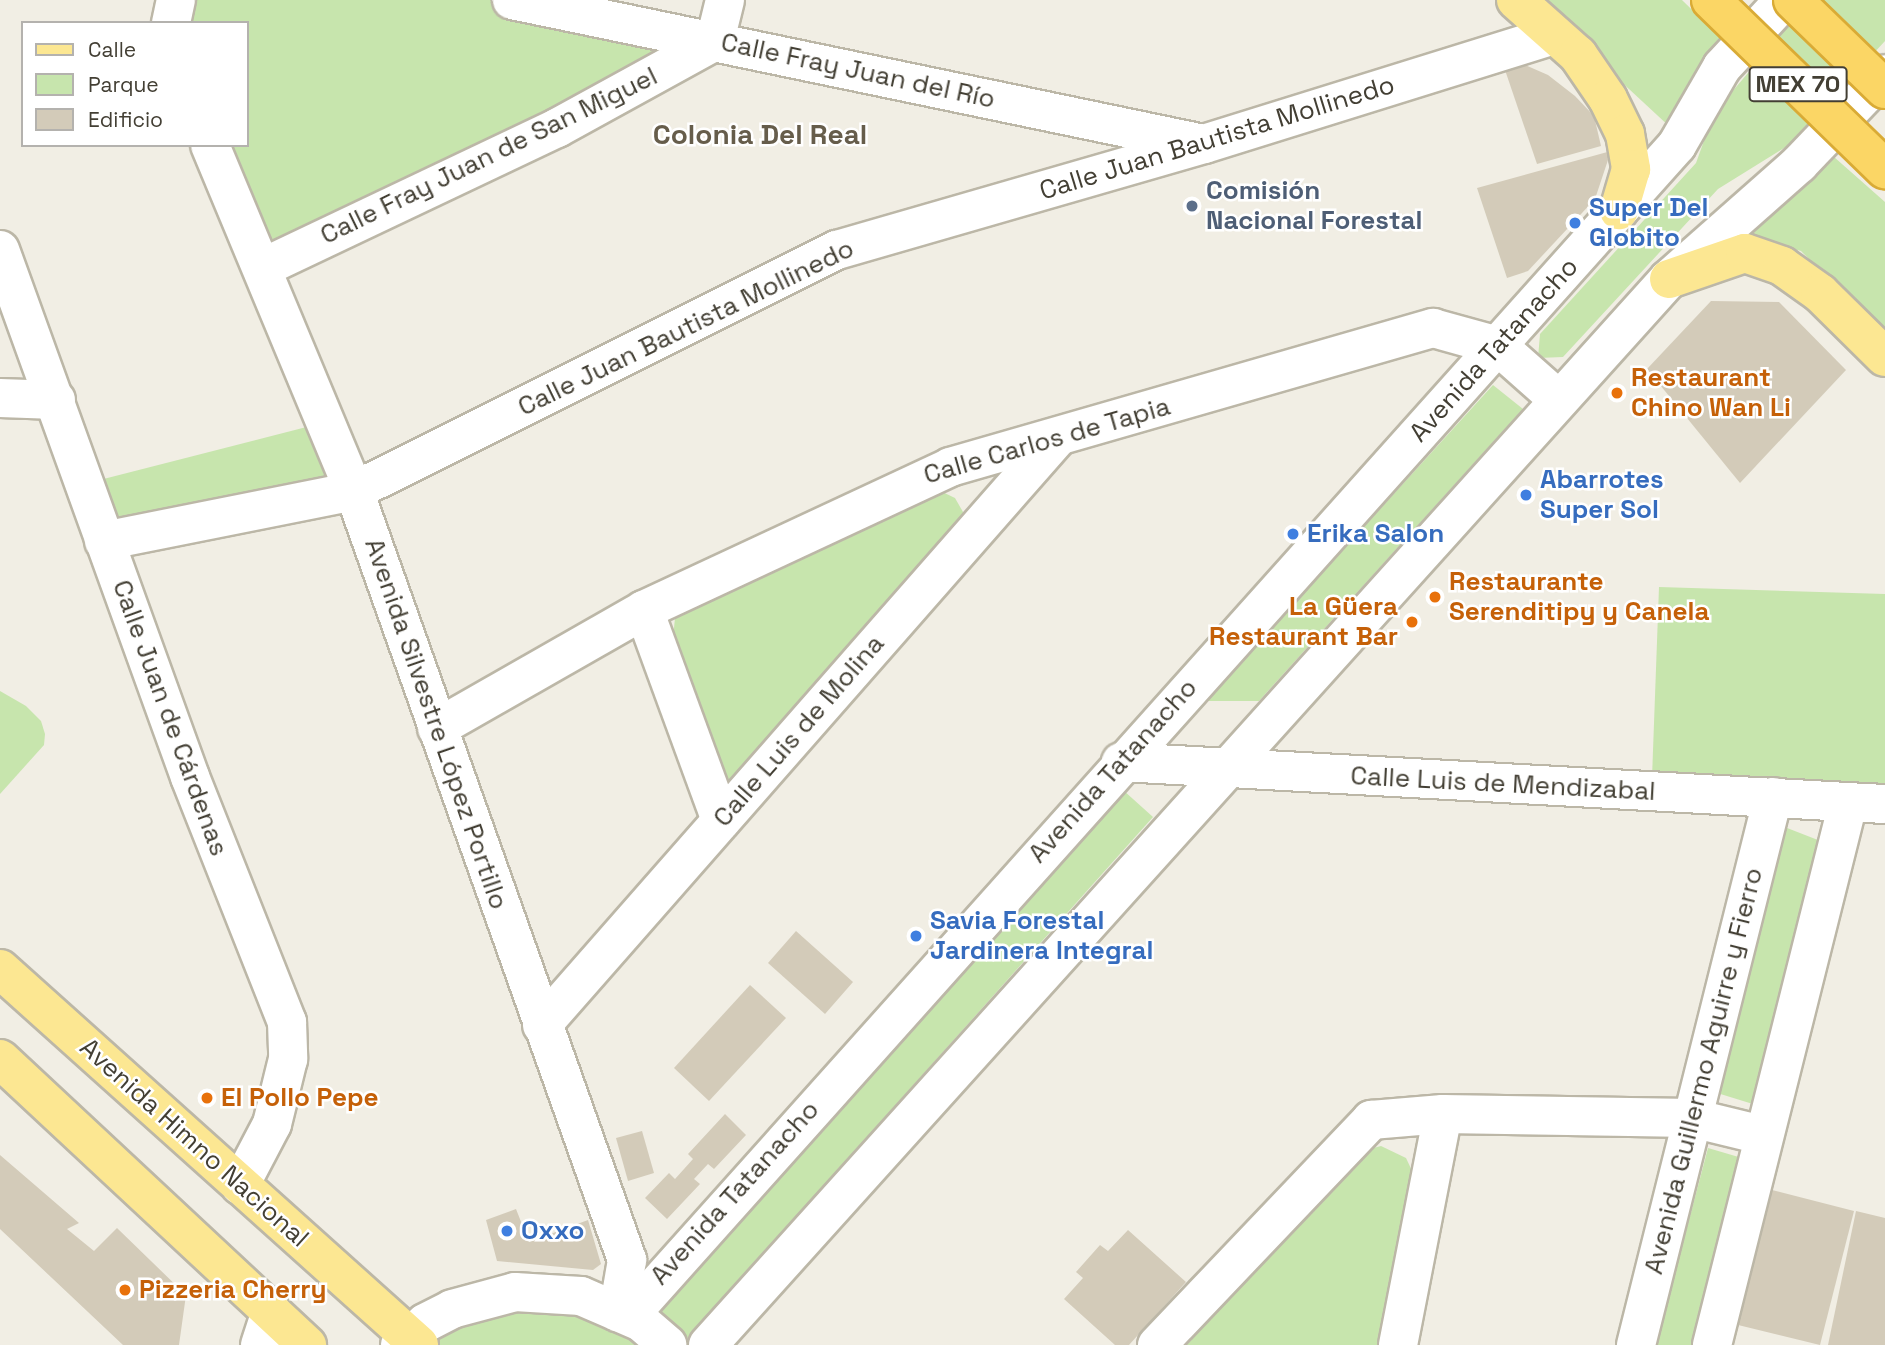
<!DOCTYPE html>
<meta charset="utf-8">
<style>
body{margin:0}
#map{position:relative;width:1885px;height:1345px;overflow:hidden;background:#f1eee4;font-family:"Space Grotesk",sans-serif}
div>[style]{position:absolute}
.green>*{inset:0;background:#c7e5ad}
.building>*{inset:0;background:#d3cbb9}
.roads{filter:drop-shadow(2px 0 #bcb7a7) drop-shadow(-2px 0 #bcb7a7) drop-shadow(0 2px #bcb7a7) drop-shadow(0 -2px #bcb7a7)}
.minor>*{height:38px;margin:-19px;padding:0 19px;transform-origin:19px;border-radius:19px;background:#fff}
.major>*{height:38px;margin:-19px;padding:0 19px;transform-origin:19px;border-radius:19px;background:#fce792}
.bridges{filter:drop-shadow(2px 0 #d9ab36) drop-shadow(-2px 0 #d9ab36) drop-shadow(0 2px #d9ab36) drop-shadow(0 -2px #d9ab36)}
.highway-bridge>*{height:38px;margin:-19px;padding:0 19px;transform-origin:19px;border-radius:19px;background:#fbd665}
.dots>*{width:19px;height:19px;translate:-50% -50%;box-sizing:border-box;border:4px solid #fff;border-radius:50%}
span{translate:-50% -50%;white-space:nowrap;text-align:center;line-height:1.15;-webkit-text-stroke:5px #fff;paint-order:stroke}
.shield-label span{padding:2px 5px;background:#fff;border:2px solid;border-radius:5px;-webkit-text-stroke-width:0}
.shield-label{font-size:24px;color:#433f34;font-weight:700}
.street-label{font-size:26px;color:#433f34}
.service-label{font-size:26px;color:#4e5e75;font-weight:700}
.left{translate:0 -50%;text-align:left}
.shop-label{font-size:26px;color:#366cbe;font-weight:700}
.food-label{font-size:26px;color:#c56008;font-weight:700}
.right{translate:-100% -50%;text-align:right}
.neighbourhood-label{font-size:28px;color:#665d4b;font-weight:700}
.legend{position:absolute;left:21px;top:21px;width:228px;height:126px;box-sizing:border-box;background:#fff;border:2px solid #b4b2ae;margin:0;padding:9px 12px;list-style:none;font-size:21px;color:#433f34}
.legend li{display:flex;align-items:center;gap:14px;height:35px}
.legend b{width:35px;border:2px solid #b4b2ae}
</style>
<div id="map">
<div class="green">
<i style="clip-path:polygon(176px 0,512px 0,715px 41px,262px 268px,210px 145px,247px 145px,247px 23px,171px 23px)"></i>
<i style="clip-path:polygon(1533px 0,1682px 0,1735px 52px,1671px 128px)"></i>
<i style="clip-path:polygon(1810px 0,1885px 0,1885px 41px,1789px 145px,1718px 189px,1563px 357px,1538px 358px,1540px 334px,1696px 163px,1714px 113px)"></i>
<i style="clip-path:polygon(1825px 149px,1885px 202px,1885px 335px,1801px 251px,1737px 233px)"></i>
<i style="clip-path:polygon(1493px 385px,1523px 409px,1259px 701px,1205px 701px)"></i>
<i style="clip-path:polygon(326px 422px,354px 491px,104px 541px,84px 484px)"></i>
<i style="clip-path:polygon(932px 487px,955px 498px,963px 512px,962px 532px,732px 799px,673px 638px,675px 618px,684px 609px)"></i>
<i style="clip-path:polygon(1659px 587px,1885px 594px,1885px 791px,1652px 778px)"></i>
<i style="clip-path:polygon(0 691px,26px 706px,41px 721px,45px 734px,44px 745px,0 794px)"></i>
<i style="clip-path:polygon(1123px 790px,1153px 817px,683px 1343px,651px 1318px)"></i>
<i style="clip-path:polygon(1782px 826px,1823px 842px,1756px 1105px,1714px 1092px)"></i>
<i style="clip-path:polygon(1381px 1146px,1406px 1158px,1421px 1190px,1384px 1345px,1173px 1345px,1351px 1154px)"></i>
<i style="clip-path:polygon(1708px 1148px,1742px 1158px,1698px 1345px,1656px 1345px)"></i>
<i style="clip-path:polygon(515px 1292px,667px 1345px,401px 1345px)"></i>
</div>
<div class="building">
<i style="clip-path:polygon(1523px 64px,1548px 75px,1575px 96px,1594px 116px,1601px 146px,1537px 164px,1505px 70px)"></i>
<i style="clip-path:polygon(1611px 151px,1595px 199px,1528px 271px,1507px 278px,1477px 188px)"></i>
<i style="clip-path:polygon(1711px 301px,1779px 302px,1846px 370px,1740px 483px,1647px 369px)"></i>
<i style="clip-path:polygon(796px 931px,853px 982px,825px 1014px,768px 963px)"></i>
<i style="clip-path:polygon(750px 985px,786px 1018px,709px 1101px,674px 1068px)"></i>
<i style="clip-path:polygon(725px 1114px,746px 1135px,714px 1169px,708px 1164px,694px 1179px,700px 1184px,667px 1219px,645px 1198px,669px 1173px,675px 1179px,693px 1159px,688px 1154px)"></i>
<i style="clip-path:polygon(642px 1131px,654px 1173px,628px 1181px,616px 1138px)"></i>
<i style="clip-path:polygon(0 1155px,79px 1223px,67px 1229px,94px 1251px,117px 1228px,186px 1295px,179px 1345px,123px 1345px,0 1229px)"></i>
<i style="clip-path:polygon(1768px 1189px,1854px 1211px,1820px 1345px,1734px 1324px)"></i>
<i style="clip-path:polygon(516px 1209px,529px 1242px,588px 1220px,601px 1264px,593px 1270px,497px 1261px,486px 1220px)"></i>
<i style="clip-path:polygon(1856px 1211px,1885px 1218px,1885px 1345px,1828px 1345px)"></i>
<i style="clip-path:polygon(1128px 1230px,1186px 1282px,1129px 1345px,1115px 1345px,1064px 1299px,1083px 1278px,1076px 1272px,1100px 1245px,1108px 1251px)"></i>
</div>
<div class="roads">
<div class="minor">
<i style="left:512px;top:0;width:702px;rotate:11.76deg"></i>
<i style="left:171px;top:23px;width:24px;rotate:-78deg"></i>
<i style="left:210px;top:145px;width:375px;rotate:67.4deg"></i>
<i style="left:354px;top:491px;width:816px;rotate:70.45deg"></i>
<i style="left:627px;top:1260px;width:53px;rotate:99.8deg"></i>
<i style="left:0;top:250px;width:560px;rotate:70.17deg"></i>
<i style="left:190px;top:777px;width:264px;rotate:68.4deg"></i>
<i style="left:287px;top:1022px;width:37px;rotate:88deg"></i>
<i style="left:288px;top:1059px;width:67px;rotate:103.8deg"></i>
<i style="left:272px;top:1124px;width:69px;rotate:117.7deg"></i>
<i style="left:262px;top:268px;width:327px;rotate:-25.4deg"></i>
<i style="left:557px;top:128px;width:180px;rotate:-28.8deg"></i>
<i style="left:715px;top:41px;width:42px;rotate:-76.3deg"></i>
<i style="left:0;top:398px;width:56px;rotate:2deg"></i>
<i style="left:104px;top:541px;width:255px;rotate:-11.3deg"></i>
<i style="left:354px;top:491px;width:540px;rotate:-26.52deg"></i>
<i style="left:837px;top:250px;width:382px;rotate:-16.1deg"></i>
<i style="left:1204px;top:144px;width:367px;rotate:-17.3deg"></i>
<i style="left:644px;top:610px;width:224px;rotate:69.9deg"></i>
<i style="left:437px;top:728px;width:238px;rotate:-29.7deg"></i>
<i style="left:644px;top:610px;width:338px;rotate:-25deg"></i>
<i style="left:950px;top:467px;width:503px;rotate:-16.06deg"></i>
<i style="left:1433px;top:328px;width:67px;rotate:15.5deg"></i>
<i style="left:1498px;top:346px;width:81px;rotate:41.5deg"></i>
<i style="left:1121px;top:762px;width:765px;rotate:3.15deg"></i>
<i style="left:542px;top:1025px;width:781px;rotate:-48.74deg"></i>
<i style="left:629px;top:1316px;width:1571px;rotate:-48.17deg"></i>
<i style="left:1677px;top:145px;width:90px;rotate:-60deg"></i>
<i style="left:1722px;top:67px;width:91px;rotate:-47.2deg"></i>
<i style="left:260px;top:1345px;width:36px;rotate:-72deg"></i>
<i style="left:400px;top:1345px;width:33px;rotate:-41deg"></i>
<i style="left:425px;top:1323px;width:30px;rotate:-27deg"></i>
<i style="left:452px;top:1309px;width:65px;rotate:-15.1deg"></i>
<i style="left:515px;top:1292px;width:66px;rotate:3.5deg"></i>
<i style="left:581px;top:1296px;width:65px;rotate:23.4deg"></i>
<i style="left:641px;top:1322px;width:35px;rotate:41deg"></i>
<i style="left:708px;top:1345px;width:1435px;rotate:-47.97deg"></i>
<i style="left:1669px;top:279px;width:174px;rotate:-41.5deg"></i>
<i style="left:1799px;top:164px;width:124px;rotate:-46.3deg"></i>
<i style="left:1157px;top:1345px;width:311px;rotate:-46.4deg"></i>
<i style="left:1371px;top:1120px;width:72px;rotate:-4.8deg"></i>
<i style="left:1443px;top:1114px;width:249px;rotate:0.9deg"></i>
<i style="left:1692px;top:1118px;width:72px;rotate:13.7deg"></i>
<i style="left:1398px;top:1345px;width:235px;rotate:-79deg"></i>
<i style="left:1636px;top:1345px;width:565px;rotate:-75.96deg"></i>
<i style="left:1712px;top:1345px;width:559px;rotate:-75.91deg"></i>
</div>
<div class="major">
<i style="left:1516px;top:0;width:83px;rotate:41.6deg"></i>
<i style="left:1578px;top:55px;width:53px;rotate:55.7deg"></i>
<i style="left:1608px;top:99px;width:39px;rotate:64deg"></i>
<i style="left:1625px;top:134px;width:36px;rotate:80deg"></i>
<i style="left:1631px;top:169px;width:43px;rotate:106.3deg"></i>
<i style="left:1669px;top:279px;width:80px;rotate:-18.9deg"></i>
<i style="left:1745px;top:253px;width:39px;rotate:19deg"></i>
<i style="left:1782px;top:266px;width:47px;rotate:35.4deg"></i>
<i style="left:1820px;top:293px;width:91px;rotate:44.6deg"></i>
<i style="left:0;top:969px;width:563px;rotate:41.9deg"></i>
<i style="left:0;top:1059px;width:420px;rotate:43deg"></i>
</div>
</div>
<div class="bridges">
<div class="highway-bridge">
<i style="left:1711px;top:0;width:243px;rotate:44.2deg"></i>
<i style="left:1793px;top:0;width:128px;rotate:44.1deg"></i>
</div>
</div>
<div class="dots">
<i style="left:1192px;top:206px;background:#5c6f8a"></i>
<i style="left:1575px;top:223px;background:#3f7fe0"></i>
<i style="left:1617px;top:393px;background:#e8710a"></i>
<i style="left:1526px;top:495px;background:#3f7fe0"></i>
<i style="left:1293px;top:534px;background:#3f7fe0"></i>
<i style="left:1435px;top:597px;background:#e8710a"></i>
<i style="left:1412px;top:622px;background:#e8710a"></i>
<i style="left:916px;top:936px;background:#3f7fe0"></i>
<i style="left:207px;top:1098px;background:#e8710a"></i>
<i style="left:507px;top:1231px;background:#3f7fe0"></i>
<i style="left:125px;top:1290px;background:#e8710a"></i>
</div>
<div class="shield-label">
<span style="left:1798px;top:84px">MEX 70</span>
</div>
<div class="street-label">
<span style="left:858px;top:71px;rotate:12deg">Calle Fray Juan del Río</span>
<span style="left:1217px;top:138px;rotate:-17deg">Calle Juan Bautista Mollinedo</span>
<span style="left:489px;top:156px;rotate:-26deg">Calle Fray Juan de San Miguel</span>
<span style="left:686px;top:328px;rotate:-26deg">Calle Juan Bautista Mollinedo</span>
<span style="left:1494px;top:350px;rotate:-48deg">Avenida Tatanacho</span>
<span style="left:1047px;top:441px;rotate:-16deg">Calle Carlos de Tapia</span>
<span style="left:170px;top:718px;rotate:70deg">Calle Juan de Cárdenas</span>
<span style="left:436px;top:724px;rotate:71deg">Avenida Silvestre López Portillo</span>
<span style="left:799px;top:731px;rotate:-49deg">Calle Luis de Molina</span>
<span style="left:1113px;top:771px;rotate:-48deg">Avenida Tatanacho</span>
<span style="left:1503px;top:784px;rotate:3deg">Calle Luis de Mendizabal</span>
<span style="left:1704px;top:1071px;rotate:-76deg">Avenida Guillermo Aguirre y Fierro</span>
<span style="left:194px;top:1143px;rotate:42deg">Avenida Himno Nacional</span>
<span style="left:735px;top:1193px;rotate:-48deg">Avenida Tatanacho</span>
</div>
<div class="service-label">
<span class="left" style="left:1206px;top:206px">Comisión<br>Nacional Forestal</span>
</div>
<div class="shop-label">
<span class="left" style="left:1589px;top:223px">Super Del<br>Globito</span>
<span class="left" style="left:1540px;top:495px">Abarrotes<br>Super Sol</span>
<span class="left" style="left:1307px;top:534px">Erika Salon</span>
<span class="left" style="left:930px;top:936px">Savia Forestal<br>Jardinera Integral</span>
<span class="left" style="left:521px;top:1231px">Oxxo</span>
</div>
<div class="food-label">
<span class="left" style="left:1631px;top:393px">Restaurant<br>Chino Wan Li</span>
<span class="left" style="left:1449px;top:597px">Restaurante<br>Serenditipy y Canela</span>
<span class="right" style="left:1398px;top:622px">La Güera<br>Restaurant Bar</span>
<span class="left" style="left:221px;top:1098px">El Pollo Pepe</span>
<span class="left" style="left:139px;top:1290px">Pizzeria Cherry</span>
</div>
<div class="neighbourhood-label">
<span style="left:760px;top:134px">Colonia Del Real</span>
</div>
<ul class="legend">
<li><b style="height:9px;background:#fce792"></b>Calle</li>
<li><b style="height:19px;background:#c7e5ad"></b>Parque</li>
<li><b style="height:19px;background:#d3cbb9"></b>Edificio</li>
</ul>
</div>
